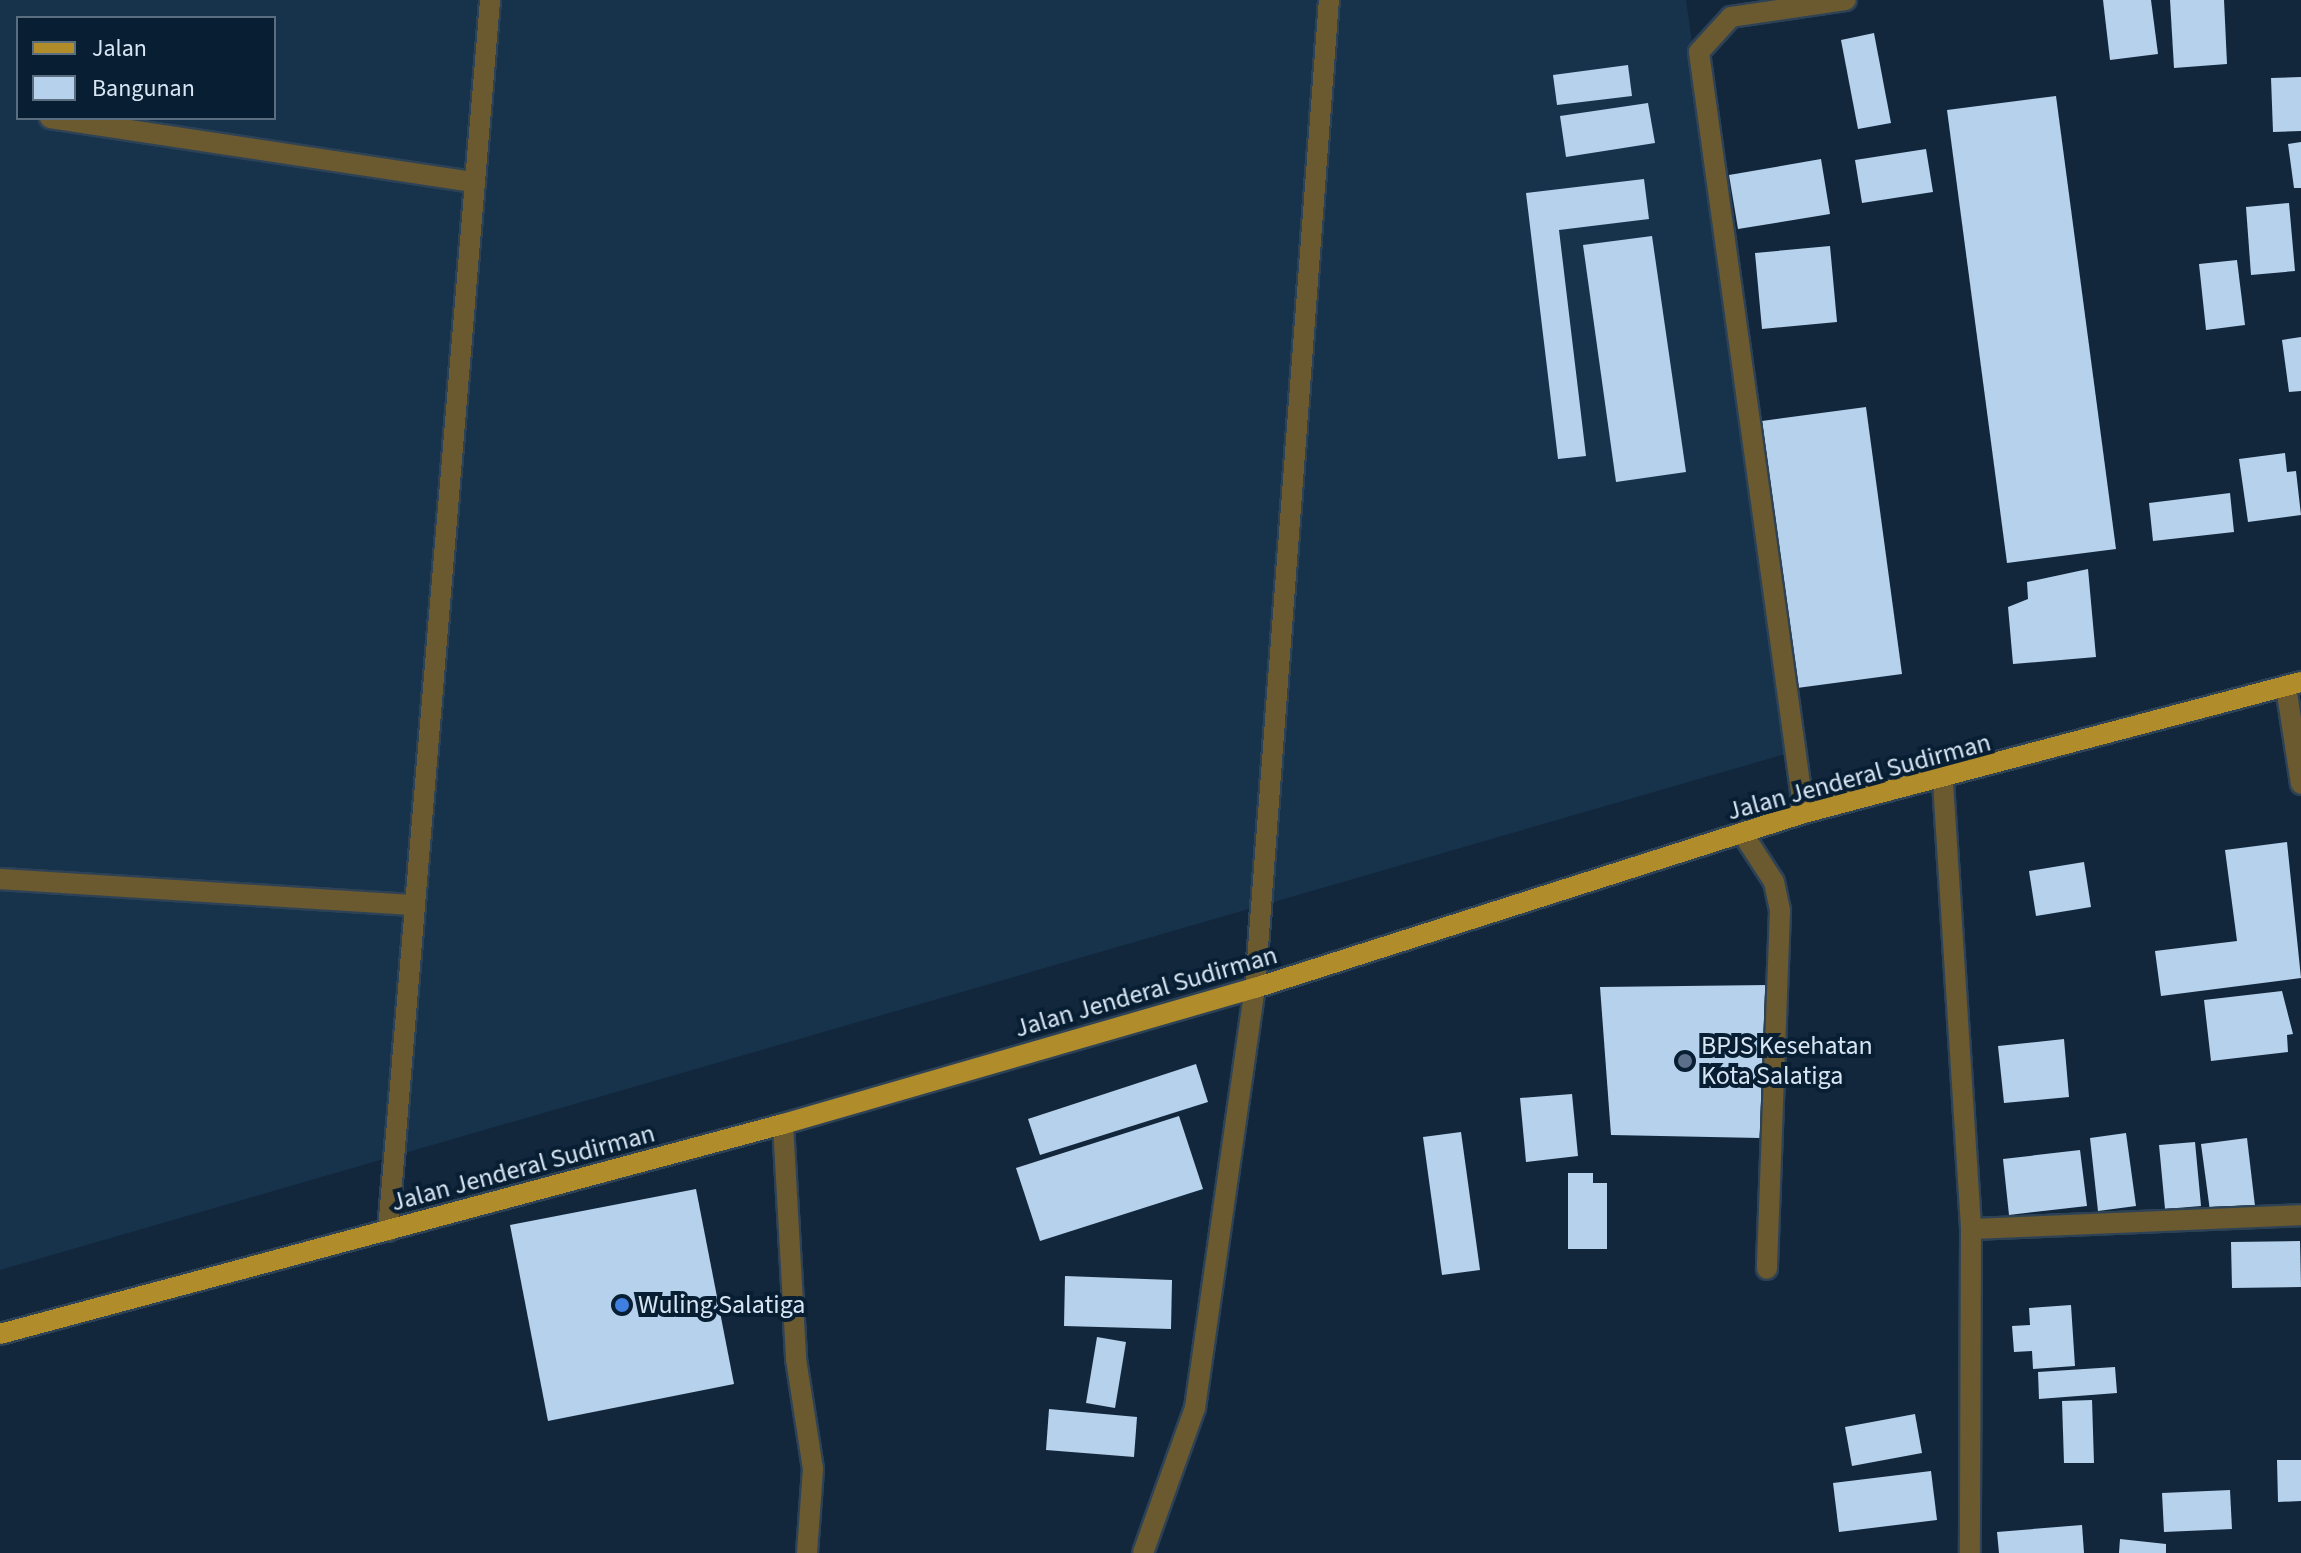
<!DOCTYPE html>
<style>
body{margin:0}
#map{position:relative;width:2301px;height:1553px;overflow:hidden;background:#12273c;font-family:"Source Sans 3",sans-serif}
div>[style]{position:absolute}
.built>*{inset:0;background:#17334c}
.building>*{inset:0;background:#b6d1ec}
.roads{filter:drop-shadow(2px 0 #2e4256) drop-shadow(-2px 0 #2e4256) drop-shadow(0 2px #2e4256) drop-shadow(0 -2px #2e4256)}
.service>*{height:20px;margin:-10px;padding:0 10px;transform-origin:10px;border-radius:10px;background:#6b5a30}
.minor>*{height:20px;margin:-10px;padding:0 10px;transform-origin:10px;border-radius:10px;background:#6b5a30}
.primary>*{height:20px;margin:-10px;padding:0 10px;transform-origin:10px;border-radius:10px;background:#b18c2b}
.dots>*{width:22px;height:22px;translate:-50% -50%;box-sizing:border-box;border:4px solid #081e32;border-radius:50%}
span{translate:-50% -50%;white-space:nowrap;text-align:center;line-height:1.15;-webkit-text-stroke:8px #081e32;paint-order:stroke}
.street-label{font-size:26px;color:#d8e6f4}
.poi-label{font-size:26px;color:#d8e6f4}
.left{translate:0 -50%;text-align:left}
.legend{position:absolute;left:16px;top:16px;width:260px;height:104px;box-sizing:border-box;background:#081e32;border:2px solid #5b6e80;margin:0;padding:10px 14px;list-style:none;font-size:24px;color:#d8e6f4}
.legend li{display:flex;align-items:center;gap:16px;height:40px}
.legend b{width:40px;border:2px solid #5b6e80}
</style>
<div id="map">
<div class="built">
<i style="clip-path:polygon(evenodd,0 0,1686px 0,1792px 752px,0 1270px,0 0,18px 18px,274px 18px,274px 118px,18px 118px,18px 18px)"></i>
</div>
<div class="building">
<i style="clip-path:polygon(2103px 0,2151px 0,2158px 54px,2110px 60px)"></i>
<i style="clip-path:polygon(2170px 0,2224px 0,2227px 64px,2174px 68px)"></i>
<i style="clip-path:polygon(1874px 33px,1891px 123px,1858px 129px,1841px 40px)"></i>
<i style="clip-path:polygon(1628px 65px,1632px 96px,1557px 105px,1553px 75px)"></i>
<i style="clip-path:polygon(2301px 77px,2301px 131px,2273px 132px,2271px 78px)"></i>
<i style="clip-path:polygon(2056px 96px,2116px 549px,2007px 563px,1947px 110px)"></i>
<i style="clip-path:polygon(1648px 103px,1655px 143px,1566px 157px,1560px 116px)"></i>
<i style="clip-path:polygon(2301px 142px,2301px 188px,2294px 188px,2288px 144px)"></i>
<i style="clip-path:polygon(1926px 149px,1933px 192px,1862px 203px,1855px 160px)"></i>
<i style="clip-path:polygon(1821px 159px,1830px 214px,1738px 229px,1729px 175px)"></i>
<i style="clip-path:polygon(1644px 179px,1649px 219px,1559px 230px,1586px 456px,1558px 459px,1526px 193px)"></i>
<i style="clip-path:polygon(2289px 203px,2295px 271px,2251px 275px,2246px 207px)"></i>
<i style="clip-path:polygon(1652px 236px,1686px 472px,1616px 482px,1583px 245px)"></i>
<i style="clip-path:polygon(1830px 246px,1837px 322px,1762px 329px,1755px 253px)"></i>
<i style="clip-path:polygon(2237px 260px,2245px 325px,2206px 330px,2199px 264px)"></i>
<i style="clip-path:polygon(2301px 337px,2301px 391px,2289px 392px,2282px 340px)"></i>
<i style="clip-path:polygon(1866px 407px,1902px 674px,1797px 688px,1762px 421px)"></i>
<i style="clip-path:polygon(2285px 453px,2287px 472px,2296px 471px,2301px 515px,2248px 522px,2239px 459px)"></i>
<i style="clip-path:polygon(2230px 493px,2234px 532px,2153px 541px,2149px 503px)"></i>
<i style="clip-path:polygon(2088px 569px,2096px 657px,2013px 664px,2008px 607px,2028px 599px,2027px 582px)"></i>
<i style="clip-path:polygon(2287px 842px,2301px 978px,2161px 996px,2155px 951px,2237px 941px,2225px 850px)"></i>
<i style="clip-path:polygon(2084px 862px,2091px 907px,2036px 916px,2029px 871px)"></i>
<i style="clip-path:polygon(1768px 985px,1760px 1138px,1611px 1135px,1600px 987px)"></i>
<i style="clip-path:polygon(2282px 991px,2293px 1034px,2287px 1035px,2288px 1052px,2211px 1061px,2204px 1000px)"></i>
<i style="clip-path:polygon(2064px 1039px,2069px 1097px,2004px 1103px,1998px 1046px)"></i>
<i style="clip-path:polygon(1196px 1064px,1208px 1102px,1040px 1155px,1028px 1119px)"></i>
<i style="clip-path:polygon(1572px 1094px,1578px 1156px,1526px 1162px,1520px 1098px)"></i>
<i style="clip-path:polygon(1179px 1116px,1203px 1189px,1040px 1241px,1016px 1168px)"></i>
<i style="clip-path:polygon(1461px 1132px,1480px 1270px,1442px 1275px,1423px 1137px)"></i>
<i style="clip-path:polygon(2126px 1133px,2136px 1206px,2098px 1211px,2090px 1138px)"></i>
<i style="clip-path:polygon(2247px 1138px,2255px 1206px,2210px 1211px,2201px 1144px)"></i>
<i style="clip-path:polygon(2195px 1142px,2201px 1206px,2165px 1209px,2159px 1145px)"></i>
<i style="clip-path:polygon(2080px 1150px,2087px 1206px,2009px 1215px,2003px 1159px)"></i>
<i style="clip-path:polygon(1568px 1173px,1593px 1173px,1593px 1183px,1607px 1183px,1607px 1249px,1568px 1249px)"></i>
<i style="clip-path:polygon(696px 1189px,734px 1384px,548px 1421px,510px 1225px)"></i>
<i style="clip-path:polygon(2300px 1241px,2301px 1287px,2232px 1288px,2231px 1242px)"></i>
<i style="clip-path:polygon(1065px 1276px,1172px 1280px,1171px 1329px,1064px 1326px)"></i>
<i style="clip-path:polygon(2071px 1305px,2075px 1366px,2033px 1369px,2032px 1351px,2014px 1352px,2012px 1326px,2030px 1325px,2029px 1308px)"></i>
<i style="clip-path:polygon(1097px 1337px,1126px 1342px,1115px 1408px,1086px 1403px)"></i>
<i style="clip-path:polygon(2115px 1367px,2117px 1393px,2039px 1399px,2038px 1372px)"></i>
<i style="clip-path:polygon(2092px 1400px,2094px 1463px,2064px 1463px,2062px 1401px)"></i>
<i style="clip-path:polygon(1049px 1409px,1137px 1417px,1134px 1457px,1046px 1450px)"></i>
<i style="clip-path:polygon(1915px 1414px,1922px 1453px,1852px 1466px,1845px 1427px)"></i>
<i style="clip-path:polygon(2277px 1460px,2301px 1460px,2301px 1501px,2278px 1502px)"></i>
<i style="clip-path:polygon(1931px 1471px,1937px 1520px,1839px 1532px,1833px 1483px)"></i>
<i style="clip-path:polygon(2230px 1490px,2232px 1529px,2164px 1532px,2162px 1493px)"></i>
<i style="clip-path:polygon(2082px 1525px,2084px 1553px,1999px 1553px,1997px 1532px)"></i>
<i style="clip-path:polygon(2120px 1539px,2166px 1544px,2166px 1553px,2119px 1553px)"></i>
</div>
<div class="roads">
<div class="service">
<i style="left:50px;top:118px;width:430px;rotate:8.6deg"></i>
<i style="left:0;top:879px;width:415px;rotate:3.6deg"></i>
<i style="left:783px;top:1124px;width:235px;rotate:86.8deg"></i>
<i style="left:796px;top:1359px;width:111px;rotate:81.2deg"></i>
<i style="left:813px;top:1469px;width:84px;rotate:94.1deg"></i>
<i style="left:388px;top:1231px;width:1235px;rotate:-85.26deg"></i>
<i style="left:1143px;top:1553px;width:154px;rotate:-70.3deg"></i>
<i style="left:1195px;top:1408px;width:424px;rotate:-81.9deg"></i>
<i style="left:1255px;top:988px;width:991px;rotate:-85.72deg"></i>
</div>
<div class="minor">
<i style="left:2286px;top:687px;width:98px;rotate:81.2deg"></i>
<i style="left:1943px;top:782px;width:448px;rotate:86.4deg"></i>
<i style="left:1971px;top:1229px;width:324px;rotate:90.2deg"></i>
<i style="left:1804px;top:813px;width:768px;rotate:-97.86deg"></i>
<i style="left:1699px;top:52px;width:47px;rotate:-47.6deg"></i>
<i style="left:1731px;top:17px;width:116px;rotate:-8.4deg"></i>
<i style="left:1743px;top:834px;width:57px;rotate:57.1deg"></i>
<i style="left:1774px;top:882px;width:30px;rotate:78deg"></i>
<i style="left:1780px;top:911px;width:358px;rotate:92.1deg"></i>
<i style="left:1971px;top:1229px;width:330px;rotate:-2.4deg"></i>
</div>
<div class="primary">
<i style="left:0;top:1334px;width:811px;rotate:-15.01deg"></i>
<i style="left:783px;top:1124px;width:491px;rotate:-16.1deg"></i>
<i style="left:1255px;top:988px;width:576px;rotate:-17.68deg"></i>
<i style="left:1804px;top:813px;width:514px;rotate:-14.77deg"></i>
</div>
</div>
<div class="dots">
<i style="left:1685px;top:1061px;background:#5c6f8a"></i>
<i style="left:622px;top:1305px;background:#3f7fe0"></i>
</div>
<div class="street-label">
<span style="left:1859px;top:777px;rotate:-15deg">Jalan Jenderal Sudirman</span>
<span style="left:1146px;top:992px;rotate:-16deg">Jalan Jenderal Sudirman</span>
<span style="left:523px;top:1168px;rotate:-15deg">Jalan Jenderal Sudirman</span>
</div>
<div class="poi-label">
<span class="left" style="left:1701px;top:1061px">BPJS Kesehatan<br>Kota Salatiga</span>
<span class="left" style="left:638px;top:1305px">Wuling Salatiga</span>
</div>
<ul class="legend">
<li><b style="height:10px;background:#b18c2b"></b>Jalan</li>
<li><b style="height:22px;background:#b6d1ec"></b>Bangunan</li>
</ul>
</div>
